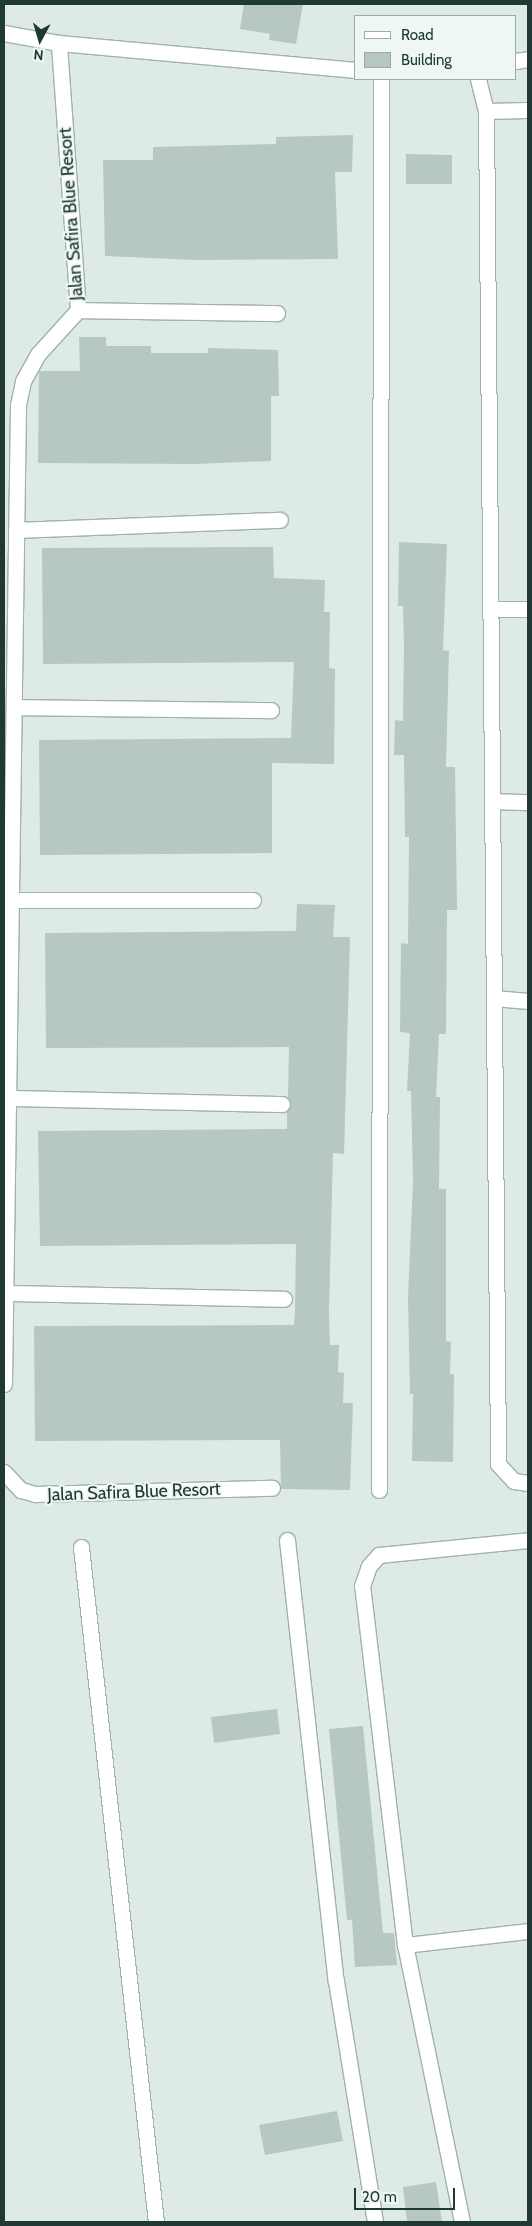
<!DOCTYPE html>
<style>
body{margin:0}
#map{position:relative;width:532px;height:2226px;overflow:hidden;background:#deeae5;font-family:Cabin,sans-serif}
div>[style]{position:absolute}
.building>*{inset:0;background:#b7c7c2}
.roads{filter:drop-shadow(1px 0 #a1b1ac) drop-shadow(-1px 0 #a1b1ac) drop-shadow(0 1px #a1b1ac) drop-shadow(0 -1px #a1b1ac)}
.minor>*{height:15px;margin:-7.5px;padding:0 7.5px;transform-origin:7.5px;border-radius:7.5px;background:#fff}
span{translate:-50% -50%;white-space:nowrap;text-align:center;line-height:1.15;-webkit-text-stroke:4px #eef7f3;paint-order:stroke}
.street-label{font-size:18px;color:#203934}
.frame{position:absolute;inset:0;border:5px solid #203934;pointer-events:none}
.legend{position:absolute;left:354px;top:15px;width:162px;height:65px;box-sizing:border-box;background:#eef7f3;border:1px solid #9caba7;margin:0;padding:6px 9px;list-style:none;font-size:15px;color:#203934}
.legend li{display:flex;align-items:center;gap:10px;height:25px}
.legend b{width:25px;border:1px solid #9caba7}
.north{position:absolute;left:15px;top:15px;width:50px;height:50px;-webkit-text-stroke:4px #eef7f3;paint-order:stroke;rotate:186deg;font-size:14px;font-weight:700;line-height:20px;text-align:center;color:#203934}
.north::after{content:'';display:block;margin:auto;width:18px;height:22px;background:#203934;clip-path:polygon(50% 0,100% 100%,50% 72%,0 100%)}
.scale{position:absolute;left:354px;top:2188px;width:101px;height:22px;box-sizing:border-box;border:2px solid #203934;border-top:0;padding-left:6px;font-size:15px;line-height:18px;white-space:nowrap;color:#203934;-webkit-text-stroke:4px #eef7f3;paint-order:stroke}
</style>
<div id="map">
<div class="building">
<i style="clip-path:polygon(244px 4px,303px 4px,296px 44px,269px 40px,270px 34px,240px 29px)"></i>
<i style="clip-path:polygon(353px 135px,352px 172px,335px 172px,338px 259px,198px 260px,105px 256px,103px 160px,153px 160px,153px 147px,276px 144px,276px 137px)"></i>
<i style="clip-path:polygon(406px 154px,452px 155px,452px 184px,406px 184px)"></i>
<i style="clip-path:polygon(79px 337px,106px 337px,106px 346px,151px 346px,151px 353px,208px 353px,208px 348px,278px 350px,279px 396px,271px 396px,271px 461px,195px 464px,38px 463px,39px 371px,80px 371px)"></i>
<i style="clip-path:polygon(399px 542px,447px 544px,443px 650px,449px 651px,446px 767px,455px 767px,457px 910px,447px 910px,446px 1034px,439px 1034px,436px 1097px,440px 1097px,439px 1189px,446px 1189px,446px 1341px,451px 1342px,450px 1374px,454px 1374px,453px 1462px,412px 1461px,413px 1394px,410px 1394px,408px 1298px,413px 1182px,411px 1091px,407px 1091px,410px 1033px,400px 1032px,401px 943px,408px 944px,409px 837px,405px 837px,404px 755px,394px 755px,395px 720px,403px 721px,404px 645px,403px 606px,398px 606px)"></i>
<i style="clip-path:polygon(273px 547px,274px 578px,325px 580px,324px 612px,330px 612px,329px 668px,335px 669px,334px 764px,272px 763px,272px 853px,40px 855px,39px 740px,291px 738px,294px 662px,43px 664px,42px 548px)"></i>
<i style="clip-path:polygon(297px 904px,335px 905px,333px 937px,350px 937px,344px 1154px,333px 1153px,329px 1312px,330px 1345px,339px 1345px,338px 1372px,344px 1373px,343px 1403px,353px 1403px,350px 1490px,281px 1489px,280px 1440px,35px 1441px,34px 1326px,294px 1325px,295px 1312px,296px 1244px,40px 1246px,38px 1131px,287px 1129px,287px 1112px,291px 1104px,288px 1097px,289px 1047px,46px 1048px,45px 933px,296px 931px)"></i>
<i style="clip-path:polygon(277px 1709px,280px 1734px,214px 1743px,211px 1717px)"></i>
<i style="clip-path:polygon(363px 1726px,383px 1933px,394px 1933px,397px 1965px,355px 1967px,352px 1920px,347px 1920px,329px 1729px)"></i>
<i style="clip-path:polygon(337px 2111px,343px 2141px,265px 2155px,259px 2125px)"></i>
<i style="clip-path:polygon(436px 2182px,442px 2222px,407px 2222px,403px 2187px)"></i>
</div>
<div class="roads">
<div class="minor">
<i style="left:4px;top:33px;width:56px;rotate:10.3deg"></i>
<i style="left:59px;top:43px;width:298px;rotate:5.2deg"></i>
<i style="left:516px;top:61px;width:12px;rotate:-9deg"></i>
<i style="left:478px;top:79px;width:33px;rotate:76deg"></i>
<i style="left:486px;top:111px;width:1353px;rotate:89.49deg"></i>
<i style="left:498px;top:1464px;width:23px;rotate:47deg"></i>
<i style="left:514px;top:1481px;width:14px;rotate:8deg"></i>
<i style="left:486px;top:111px;width:42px;rotate:-1.4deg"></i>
<i style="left:78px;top:310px;width:199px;rotate:0.9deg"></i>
<i style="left:16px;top:530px;width:264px;rotate:-2.2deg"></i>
<i style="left:491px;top:609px;width:37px"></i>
<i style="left:14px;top:707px;width:257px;rotate:0.7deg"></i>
<i style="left:492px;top:801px;width:36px;rotate:2deg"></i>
<i style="left:11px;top:900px;width:242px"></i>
<i style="left:494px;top:998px;width:34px;rotate:5deg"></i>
<i style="left:9px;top:1098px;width:273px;rotate:1.3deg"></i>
<i style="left:7px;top:1293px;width:277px;rotate:1.2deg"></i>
<i style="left:4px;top:1384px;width:979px;rotate:-89.18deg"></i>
<i style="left:18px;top:405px;width:25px;rotate:-78deg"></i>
<i style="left:23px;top:381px;width:31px;rotate:-61deg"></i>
<i style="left:38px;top:354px;width:59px;rotate:-47.7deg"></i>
<i style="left:78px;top:310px;width:268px;rotate:-94.1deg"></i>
<i style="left:4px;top:1472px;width:25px;rotate:47deg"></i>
<i style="left:21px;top:1490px;width:15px;rotate:16deg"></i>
<i style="left:35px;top:1494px;width:237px;rotate:-1.5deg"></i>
<i style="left:379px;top:1490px;width:1411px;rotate:-89.92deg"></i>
<i style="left:287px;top:1540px;width:444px;rotate:83.7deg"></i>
<i style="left:336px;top:1981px;width:244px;rotate:80.8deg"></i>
<i style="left:81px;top:1547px;width:679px;rotate:83.66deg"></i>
<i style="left:405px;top:1945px;width:124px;rotate:-6.5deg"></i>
<i style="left:462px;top:2222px;width:283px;rotate:-101.6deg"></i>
<i style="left:405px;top:1945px;width:362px;rotate:-96.8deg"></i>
<i style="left:362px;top:1586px;width:21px;rotate:-71deg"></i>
<i style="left:369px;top:1566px;width:15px;rotate:-48deg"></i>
<i style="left:379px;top:1555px;width:150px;rotate:-5.7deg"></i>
</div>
</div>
<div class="street-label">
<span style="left:71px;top:214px;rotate:-94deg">Jalan Safira Blue Resort</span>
<span style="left:134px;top:1492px;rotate:-2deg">Jalan Safira Blue Resort</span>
</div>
<div class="frame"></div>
<ul class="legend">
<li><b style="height:6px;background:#fff"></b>Road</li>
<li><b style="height:14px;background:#b7c7c2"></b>Building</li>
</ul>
<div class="north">N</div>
<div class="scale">20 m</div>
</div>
